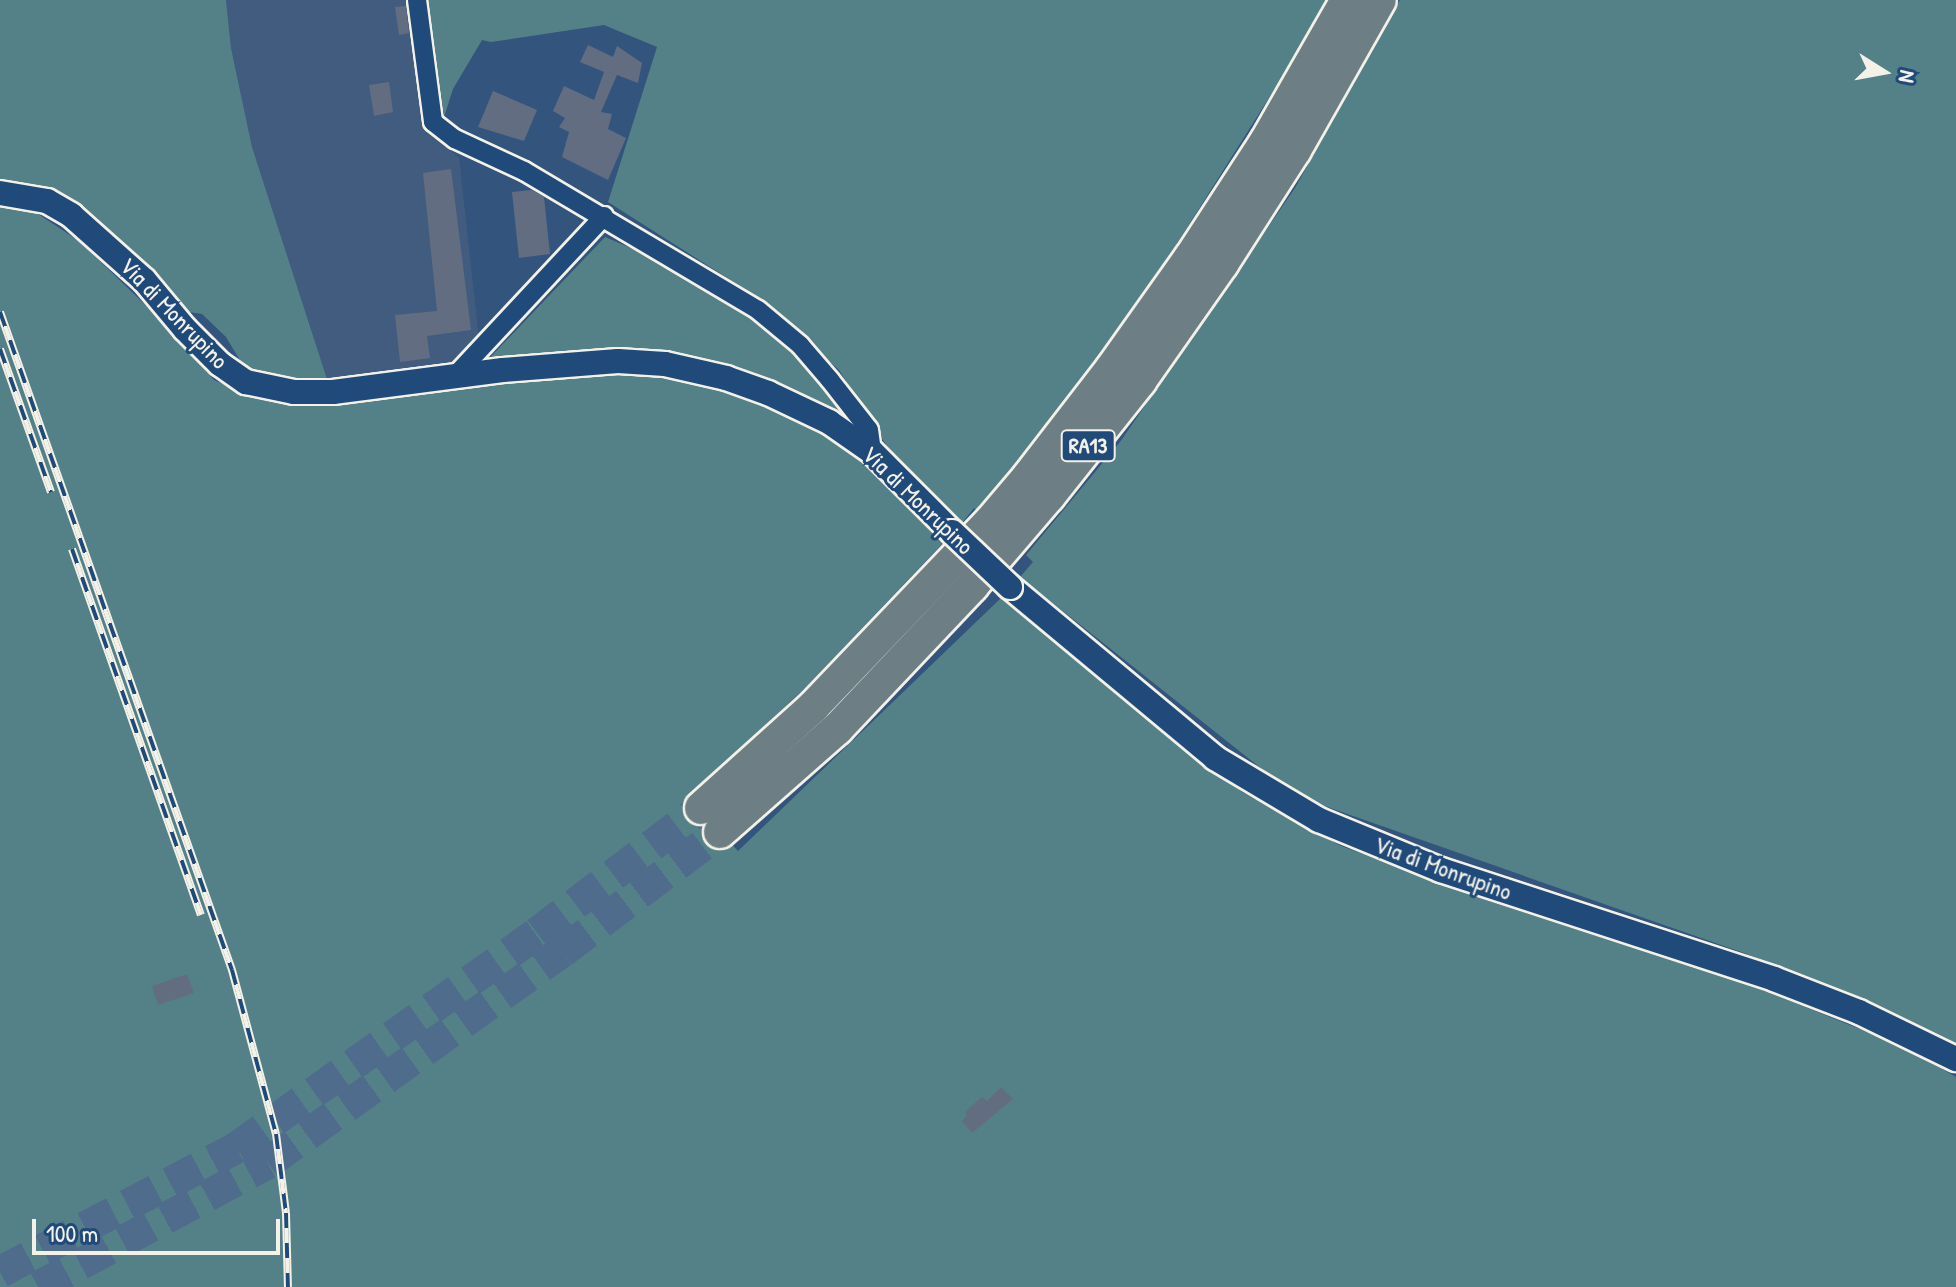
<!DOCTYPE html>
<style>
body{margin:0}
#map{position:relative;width:1956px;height:1287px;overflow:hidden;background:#33547c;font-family:"Patrick Hand",sans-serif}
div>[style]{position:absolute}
.built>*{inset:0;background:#415c7e}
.green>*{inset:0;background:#548088}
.building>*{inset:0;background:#636d82}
.motorway-tunnel>*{height:32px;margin-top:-16px;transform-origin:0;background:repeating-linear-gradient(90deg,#506c8c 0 32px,transparent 0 48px)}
.roads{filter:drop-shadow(2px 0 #f4f1e8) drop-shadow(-2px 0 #f4f1e8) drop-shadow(0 2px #f4f1e8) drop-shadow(0 -2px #f4f1e8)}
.minor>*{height:18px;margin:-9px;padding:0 9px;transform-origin:9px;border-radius:9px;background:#1f4a7a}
.secondary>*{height:24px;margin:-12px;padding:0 12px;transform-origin:12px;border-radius:12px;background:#1f4a7a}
.motorway>*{height:32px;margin:-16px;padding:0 16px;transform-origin:16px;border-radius:16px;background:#6d7e84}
.rail>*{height:8px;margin-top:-4px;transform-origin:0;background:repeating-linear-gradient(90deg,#1f4a7a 0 15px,#f4f1e8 0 30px);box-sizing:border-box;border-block:2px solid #f4f1e8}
.bridges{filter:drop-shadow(2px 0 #f4f1e8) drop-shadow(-2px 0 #f4f1e8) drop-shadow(0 2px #f4f1e8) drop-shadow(0 -2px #f4f1e8)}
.secondary-bridge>*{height:24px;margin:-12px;padding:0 12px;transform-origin:12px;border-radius:12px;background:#1f4a7a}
span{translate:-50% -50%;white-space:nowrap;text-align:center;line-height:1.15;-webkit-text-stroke:6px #1f4a7a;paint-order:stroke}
.shield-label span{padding:2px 6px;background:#1f4a7a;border:2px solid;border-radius:6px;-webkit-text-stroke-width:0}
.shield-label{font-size:22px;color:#f4f1e8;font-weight:700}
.street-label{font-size:24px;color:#f4f1e8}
.north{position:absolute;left:1844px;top:32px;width:80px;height:80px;-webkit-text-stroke:6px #1f4a7a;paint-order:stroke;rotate:101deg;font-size:22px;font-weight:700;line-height:32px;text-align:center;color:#f4f1e8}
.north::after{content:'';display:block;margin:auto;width:28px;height:36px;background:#f4f1e8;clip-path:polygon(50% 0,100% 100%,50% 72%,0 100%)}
.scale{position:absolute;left:32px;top:1219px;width:248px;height:36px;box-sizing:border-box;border:4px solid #f4f1e8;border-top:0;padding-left:10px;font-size:24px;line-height:28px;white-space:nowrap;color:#f4f1e8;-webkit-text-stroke:6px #1f4a7a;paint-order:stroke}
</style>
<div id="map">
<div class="built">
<i style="clip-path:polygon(226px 0,408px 0,425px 132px,459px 157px,479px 339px,456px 363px,327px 379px,252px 147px,231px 48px)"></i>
</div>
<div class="green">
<i style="clip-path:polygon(0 0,226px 0,231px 48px,252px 147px,327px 379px,282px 380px,247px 372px,226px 337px,202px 314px,189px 312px,150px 270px,94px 220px,61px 195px,36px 186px,0 181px)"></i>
<i style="clip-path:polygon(428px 0,1327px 0,1315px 25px,1142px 299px,980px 513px,974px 508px,962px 523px,888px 448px,839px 370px,765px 302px,608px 202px,657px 47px,604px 25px,491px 42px,482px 40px,453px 89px,444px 117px)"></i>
<i style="clip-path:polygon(1400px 0,1956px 0,1956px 1052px,1893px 1015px,1744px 953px,1296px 796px,1020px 577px,1033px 562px,1026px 555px,1120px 442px,1295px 188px)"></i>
<i style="clip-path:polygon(0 206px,32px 210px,79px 241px,161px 320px,214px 380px,259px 398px,331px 405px,619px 369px,702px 384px,796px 418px,871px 466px,942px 544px,804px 689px,688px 796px,738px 851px,1002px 597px,1242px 792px,1341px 846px,1526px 913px,1748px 984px,1907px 1048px,1956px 1077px,1956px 1287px,0 1287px)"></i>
<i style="clip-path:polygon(605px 237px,689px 273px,797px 346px,861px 434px,722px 371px,480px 368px)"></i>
</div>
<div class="building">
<i style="clip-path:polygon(406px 6px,409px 33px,399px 35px,395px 7px)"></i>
<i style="clip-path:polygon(588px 45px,613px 57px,617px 46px,642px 63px,638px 83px,617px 75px,601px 112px,612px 114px,608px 129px,626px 138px,608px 180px,562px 157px,569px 132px,559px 127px,565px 118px,553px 111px,564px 86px,594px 100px,604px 72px,580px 62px)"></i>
<i style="clip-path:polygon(389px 82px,393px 112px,374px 116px,369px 85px)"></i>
<i style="clip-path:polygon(493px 91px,537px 110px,524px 141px,478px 127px)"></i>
<i style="clip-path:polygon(451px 169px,471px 330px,427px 336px,430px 358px,400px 362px,395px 315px,437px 311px,423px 173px)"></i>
<i style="clip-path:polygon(532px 190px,544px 197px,550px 254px,519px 258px,512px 192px)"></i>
<i style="clip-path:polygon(187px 974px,194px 993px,158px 1005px,152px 986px)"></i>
<i style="clip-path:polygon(1001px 1087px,1013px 1099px,972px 1133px,962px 1121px,967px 1115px,965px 1112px,982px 1097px,987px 1101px)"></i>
</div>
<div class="motorway-tunnel">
<i style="left:0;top:1272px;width:267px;rotate:-27.7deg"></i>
<i style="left:236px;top:1148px;width:370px;rotate:-35.5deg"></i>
<i style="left:537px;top:933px;width:206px;rotate:-37.3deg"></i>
<i style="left:38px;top:1287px;width:261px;rotate:-28.3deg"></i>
<i style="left:268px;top:1163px;width:362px;rotate:-35.7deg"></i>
<i style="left:562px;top:952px;width:198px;rotate:-37.2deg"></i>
</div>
<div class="roads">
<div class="minor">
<i style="left:417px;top:0;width:123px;rotate:82.5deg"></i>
<i style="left:433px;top:122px;width:28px;rotate:38deg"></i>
<i style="left:455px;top:139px;width:76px;rotate:24.9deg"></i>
<i style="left:524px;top:171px;width:272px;rotate:30.7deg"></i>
<i style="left:758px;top:310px;width:55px;rotate:39.8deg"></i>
<i style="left:800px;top:345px;width:46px;rotate:49.4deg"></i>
<i style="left:830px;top:380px;width:63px;rotate:52deg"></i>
<i style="left:869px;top:430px;width:22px;rotate:82deg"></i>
<i style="left:454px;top:377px;width:220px;rotate:-47deg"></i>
</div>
<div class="secondary">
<i style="left:0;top:193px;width:48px;rotate:9.7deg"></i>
<i style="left:47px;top:201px;width:28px;rotate:30deg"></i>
<i style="left:71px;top:215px;width:98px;rotate:41.7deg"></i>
<i style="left:144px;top:280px;width:64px;rotate:50.1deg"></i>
<i style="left:185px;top:329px;width:49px;rotate:45deg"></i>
<i style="left:220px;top:364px;width:32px;rotate:35deg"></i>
<i style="left:246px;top:382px;width:49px;rotate:11.8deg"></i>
<i style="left:294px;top:392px;width:39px"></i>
<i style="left:333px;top:392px;width:171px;rotate:-7.4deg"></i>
<i style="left:503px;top:370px;width:115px;rotate:-4.5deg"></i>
<i style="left:618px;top:361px;width:47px;rotate:3.7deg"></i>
<i style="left:665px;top:364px;width:63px;rotate:12.9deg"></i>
<i style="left:726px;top:378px;width:45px;rotate:19.7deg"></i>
<i style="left:768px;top:393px;width:68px;rotate:25.4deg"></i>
<i style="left:829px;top:422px;width:52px;rotate:34.9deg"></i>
<i style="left:872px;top:452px;width:113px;rotate:45deg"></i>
<i style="left:1010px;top:587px;width:267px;rotate:39.8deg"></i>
<i style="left:1215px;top:758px;width:121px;rotate:30.8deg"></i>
<i style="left:1319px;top:820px;width:132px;rotate:22.3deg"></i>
<i style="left:1441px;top:870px;width:350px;rotate:18.1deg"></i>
<i style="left:1774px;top:979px;width:91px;rotate:21.2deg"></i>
<i style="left:1859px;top:1012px;width:108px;rotate:25.9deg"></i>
</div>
<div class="motorway">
<i style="left:701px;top:808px;width:151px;rotate:-42deg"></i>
<i style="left:813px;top:707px;width:255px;rotate:-46.3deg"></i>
<i style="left:989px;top:523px;width:60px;rotate:-49.7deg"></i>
<i style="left:1028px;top:477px;width:138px;rotate:-52.4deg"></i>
<i style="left:1112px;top:368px;width:135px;rotate:-54.7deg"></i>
<i style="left:1190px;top:258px;width:137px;rotate:-56.9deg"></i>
<i style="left:1265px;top:143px;width:165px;rotate:-60.2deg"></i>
<i style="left:720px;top:832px;width:156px;rotate:-41.4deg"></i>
<i style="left:837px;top:729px;width:197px;rotate:-46.6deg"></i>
<i style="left:972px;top:586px;width:118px;rotate:-49.5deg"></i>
<i style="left:1049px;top:496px;width:147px;rotate:-51.6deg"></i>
<i style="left:1140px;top:381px;width:143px;rotate:-55deg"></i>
<i style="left:1222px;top:264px;width:135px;rotate:-57.4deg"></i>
<i style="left:1295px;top:150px;width:172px;rotate:-60.5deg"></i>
</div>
</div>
<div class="rail">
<i style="left:0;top:312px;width:698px;rotate:70.58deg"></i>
<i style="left:232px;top:970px;width:170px;rotate:75deg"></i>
<i style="left:276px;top:1134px;width:80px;rotate:82.8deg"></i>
<i style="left:286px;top:1213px;width:74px;rotate:88.5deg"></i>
<i style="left:0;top:349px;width:152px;rotate:70.4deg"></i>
<i style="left:72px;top:549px;width:388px;rotate:70.6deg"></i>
</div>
<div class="bridges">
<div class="secondary-bridge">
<i style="left:952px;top:532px;width:80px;rotate:43.5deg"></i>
</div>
</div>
<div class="shield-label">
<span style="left:1088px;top:446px">RA13</span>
</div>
<div class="street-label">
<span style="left:174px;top:313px;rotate:46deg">Via di Monrupino</span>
<span style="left:918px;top:500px;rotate:44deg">Via di Monrupino</span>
<span style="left:1443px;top:868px;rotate:20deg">Via di Monrupino</span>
</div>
<div class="north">N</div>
<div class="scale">100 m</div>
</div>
